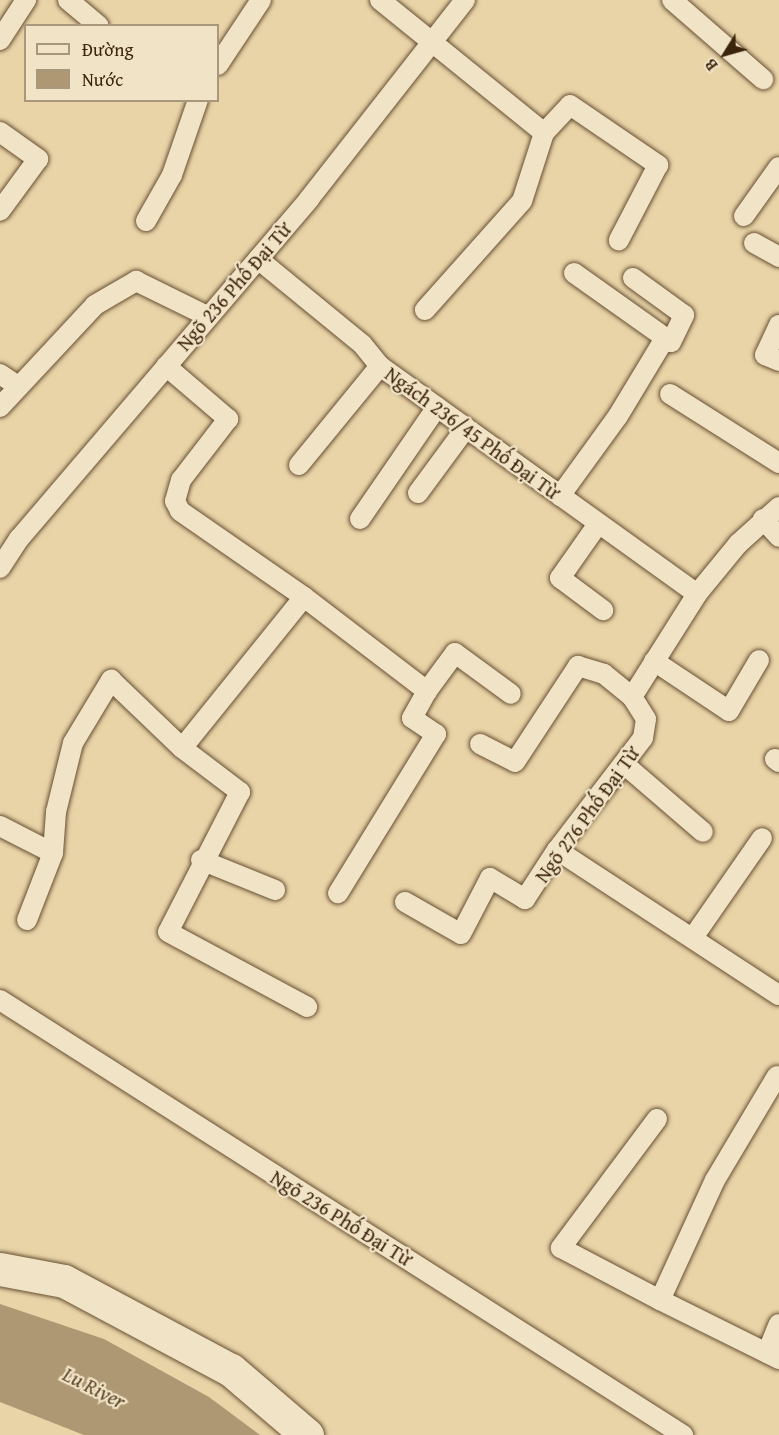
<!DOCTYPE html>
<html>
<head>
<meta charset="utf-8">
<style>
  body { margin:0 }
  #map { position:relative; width:779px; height:1435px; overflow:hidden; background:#e9d4a8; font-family:"Gentium Book Plus",serif }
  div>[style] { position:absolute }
  .water>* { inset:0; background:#ae9873 }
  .roads { filter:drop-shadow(0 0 2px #675033) drop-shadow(0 0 2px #675033) }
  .lane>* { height:20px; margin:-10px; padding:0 10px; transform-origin:10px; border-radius:10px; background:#f1e3c6 }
  .street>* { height:33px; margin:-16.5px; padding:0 16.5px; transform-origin:16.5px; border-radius:16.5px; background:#f1e3c6 }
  span { translate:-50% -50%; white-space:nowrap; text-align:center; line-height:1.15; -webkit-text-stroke:4.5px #f1e3c6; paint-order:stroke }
  .street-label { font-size:20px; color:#3c240c }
  .water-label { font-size:21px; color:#5e472b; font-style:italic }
  .legend { position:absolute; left:24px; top:24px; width:195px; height:78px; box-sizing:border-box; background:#f1e3c6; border:2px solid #a9977c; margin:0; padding:8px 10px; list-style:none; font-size:18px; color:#3c240c }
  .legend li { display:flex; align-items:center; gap:12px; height:30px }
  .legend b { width:30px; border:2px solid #a9977c }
  .north { position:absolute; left:695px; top:24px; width:60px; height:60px; -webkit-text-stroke:4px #f1e3c6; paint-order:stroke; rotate:233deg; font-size:16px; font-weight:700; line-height:24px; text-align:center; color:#3c240c }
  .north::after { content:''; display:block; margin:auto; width:21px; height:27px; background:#3c240c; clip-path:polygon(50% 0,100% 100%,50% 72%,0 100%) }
</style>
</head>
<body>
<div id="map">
  <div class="water">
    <i style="clip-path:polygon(0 1304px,104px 1339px,209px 1397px,260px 1435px,84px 1435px,0 1402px)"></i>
  </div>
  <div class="roads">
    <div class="lane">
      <i style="left:68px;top:0;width:40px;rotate:40deg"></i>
      <i style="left:380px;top:0;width:211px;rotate:39deg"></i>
      <i style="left:544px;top:133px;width:71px;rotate:107.9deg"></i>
      <i style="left:522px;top:201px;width:146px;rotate:131.7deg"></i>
      <i style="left:672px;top:0;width:121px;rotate:41deg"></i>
      <i style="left:0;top:40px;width:48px;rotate:-57deg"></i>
      <i style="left:218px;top:65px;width:78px;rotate:-56.5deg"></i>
      <i style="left:0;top:132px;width:47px;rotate:35.4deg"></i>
      <i style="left:38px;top:159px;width:64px;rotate:126.2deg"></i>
      <i style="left:544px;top:133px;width:38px;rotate:-47deg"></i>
      <i style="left:570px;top:105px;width:107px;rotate:34.3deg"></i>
      <i style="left:658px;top:165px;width:85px;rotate:117.5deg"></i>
      <i style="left:744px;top:216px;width:60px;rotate:-54.5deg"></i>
      <i style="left:146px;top:221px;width:53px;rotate:-60.5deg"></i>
      <i style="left:172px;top:175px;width:79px;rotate:-70.9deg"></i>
      <i style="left:754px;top:243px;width:29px;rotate:29deg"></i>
      <i style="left:258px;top:259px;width:134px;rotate:39.3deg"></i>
      <i style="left:362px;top:344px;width:28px;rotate:51deg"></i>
      <i style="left:380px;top:366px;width:390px;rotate:35.7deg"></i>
      <i style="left:574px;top:273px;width:119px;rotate:35.4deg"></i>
      <i style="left:671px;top:342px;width:30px;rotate:-64deg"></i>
      <i style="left:684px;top:315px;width:63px;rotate:-144deg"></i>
      <i style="left:779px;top:325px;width:33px;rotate:115deg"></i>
      <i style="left:765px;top:355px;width:15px;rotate:23deg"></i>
      <i style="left:166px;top:366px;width:82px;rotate:40.5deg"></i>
      <i style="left:228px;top:419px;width:77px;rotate:127.6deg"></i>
      <i style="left:181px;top:480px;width:22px;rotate:106deg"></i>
      <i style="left:175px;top:501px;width:11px;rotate:63deg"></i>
      <i style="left:180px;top:511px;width:151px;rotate:34.7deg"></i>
      <i style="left:304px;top:597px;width:194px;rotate:128.9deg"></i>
      <i style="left:182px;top:748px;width:73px;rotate:37.2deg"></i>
      <i style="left:240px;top:792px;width:157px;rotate:117.2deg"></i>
      <i style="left:168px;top:932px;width:158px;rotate:28.3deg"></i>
      <i style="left:0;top:374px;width:22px;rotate:34deg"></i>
      <i style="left:670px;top:394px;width:129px;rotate:32.3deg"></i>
      <i style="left:0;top:407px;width:139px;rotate:-47deg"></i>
      <i style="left:95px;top:305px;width:48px;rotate:-30.3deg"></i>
      <i style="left:136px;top:281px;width:79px;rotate:26.2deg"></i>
      <i style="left:299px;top:465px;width:128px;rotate:-50.7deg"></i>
      <i style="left:418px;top:493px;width:81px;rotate:-53.6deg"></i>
      <i style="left:560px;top:496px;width:99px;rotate:-54.1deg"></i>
      <i style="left:618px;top:416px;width:91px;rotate:-58.9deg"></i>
      <i style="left:360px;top:519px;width:136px;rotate:-55.5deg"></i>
      <i style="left:763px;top:519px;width:24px;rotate:48deg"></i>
      <i style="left:598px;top:524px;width:66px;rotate:125.1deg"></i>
      <i style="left:560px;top:578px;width:54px;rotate:36.7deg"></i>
      <i style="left:0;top:568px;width:35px;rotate:-57deg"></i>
      <i style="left:19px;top:539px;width:447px;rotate:-49.5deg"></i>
      <i style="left:309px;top:199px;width:253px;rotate:-51.9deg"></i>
      <i style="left:304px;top:597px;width:155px;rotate:37.4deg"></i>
      <i style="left:427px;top:691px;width:31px;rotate:119deg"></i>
      <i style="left:412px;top:718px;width:29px;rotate:34deg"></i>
      <i style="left:436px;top:734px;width:187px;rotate:121.6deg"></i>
      <i style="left:654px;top:661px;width:90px;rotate:33.7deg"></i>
      <i style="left:729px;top:711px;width:59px;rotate:-59.5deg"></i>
      <i style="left:427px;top:691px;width:47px;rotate:-53.6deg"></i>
      <i style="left:455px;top:653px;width:69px;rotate:36.2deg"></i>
      <i style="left:480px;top:744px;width:39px;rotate:27deg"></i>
      <i style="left:515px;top:762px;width:115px;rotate:-56.7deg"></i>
      <i style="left:578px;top:666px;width:27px;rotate:17deg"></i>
      <i style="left:604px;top:674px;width:36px;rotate:39deg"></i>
      <i style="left:775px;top:759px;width:5px;rotate:37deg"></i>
      <i style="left:624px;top:764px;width:104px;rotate:40.7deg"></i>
      <i style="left:0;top:826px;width:59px;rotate:27deg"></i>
      <i style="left:557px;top:850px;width:265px;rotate:33.2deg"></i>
      <i style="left:201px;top:860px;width:80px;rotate:22.1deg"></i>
      <i style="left:405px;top:902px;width:64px;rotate:29.7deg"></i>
      <i style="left:461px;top:934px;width:63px;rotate:-62.6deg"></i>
      <i style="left:490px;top:878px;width:41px;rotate:31deg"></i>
      <i style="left:525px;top:899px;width:59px;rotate:-56.9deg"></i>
      <i style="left:557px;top:850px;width:141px;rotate:-52.5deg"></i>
      <i style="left:643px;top:738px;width:19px;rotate:-81deg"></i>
      <i style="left:646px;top:719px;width:26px;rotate:-122deg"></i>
      <i style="left:632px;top:697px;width:122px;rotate:-57.7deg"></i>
      <i style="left:697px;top:594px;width:65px;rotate:-50.6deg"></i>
      <i style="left:738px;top:544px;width:55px;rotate:-42.1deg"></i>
      <i style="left:27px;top:920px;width:72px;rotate:-68.8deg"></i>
      <i style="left:53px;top:853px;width:41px;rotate:-85.8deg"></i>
      <i style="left:56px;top:812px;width:71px;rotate:-76.2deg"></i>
      <i style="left:73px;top:743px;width:74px;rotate:-58.9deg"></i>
      <i style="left:111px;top:680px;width:98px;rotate:43.8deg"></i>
      <i style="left:694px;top:936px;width:119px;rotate:-55.2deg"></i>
      <i style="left:0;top:1000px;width:810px;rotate:32.49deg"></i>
      <i style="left:777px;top:1076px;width:121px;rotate:120.8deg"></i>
      <i style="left:715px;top:1180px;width:132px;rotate:114.6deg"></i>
      <i style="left:660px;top:1300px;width:133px;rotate:26.4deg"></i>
      <i style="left:657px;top:1119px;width:161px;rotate:126.7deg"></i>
      <i style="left:561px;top:1248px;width:112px;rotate:27.7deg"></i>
      <i style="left:767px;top:1353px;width:31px;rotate:-68deg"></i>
    </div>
    <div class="street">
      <i style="left:0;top:1269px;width:65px;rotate:10.6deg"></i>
      <i style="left:64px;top:1281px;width:189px;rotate:28.1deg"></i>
      <i style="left:231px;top:1370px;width:100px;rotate:40.5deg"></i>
    </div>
  </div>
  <div class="street-label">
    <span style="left:234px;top:286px;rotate:-49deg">Ngõ 236 Phố Đại Từ</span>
    <span style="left:473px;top:433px;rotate:36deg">Ngách 236/45 Phố Đại Từ</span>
    <span style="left:587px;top:814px;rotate:-54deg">Ngõ 276 Phố Đại Từ</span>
    <span style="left:342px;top:1218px;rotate:32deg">Ngõ 236 Phố Đại Từ</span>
  </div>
  <div class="water-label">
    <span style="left:94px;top:1388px;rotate:27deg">Lu River</span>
  </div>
  <ul class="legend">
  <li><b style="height:8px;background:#f1e3c6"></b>Đường</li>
  <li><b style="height:16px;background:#ae9873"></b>Nước</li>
  </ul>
  <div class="north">B</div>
</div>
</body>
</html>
